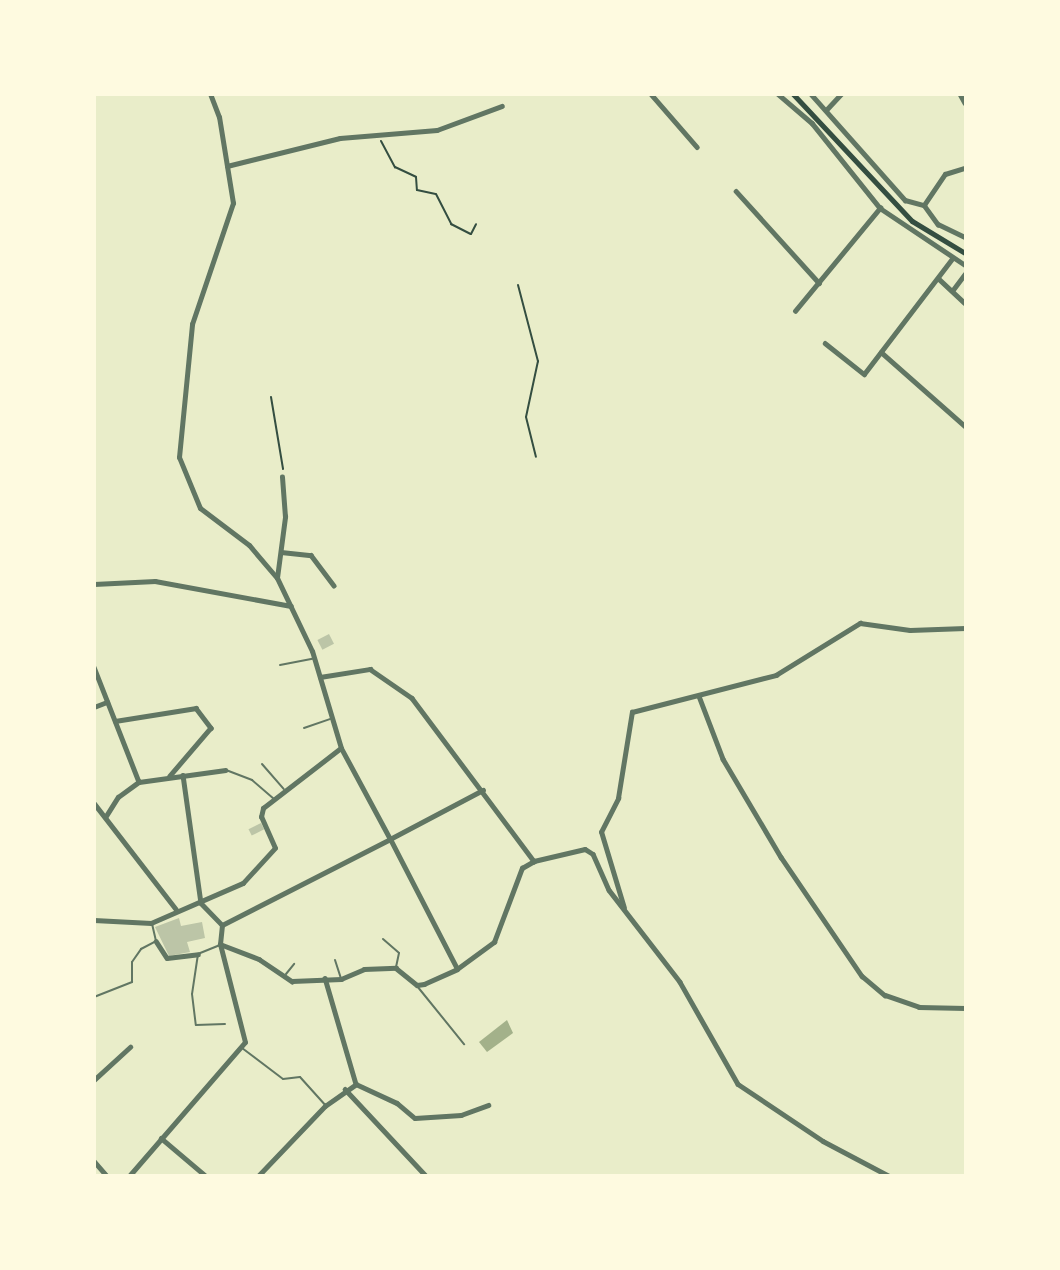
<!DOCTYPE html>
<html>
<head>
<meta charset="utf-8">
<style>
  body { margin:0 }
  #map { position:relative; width:1060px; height:1270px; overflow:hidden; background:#e9edc9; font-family:Cabin,sans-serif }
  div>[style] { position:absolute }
  .water>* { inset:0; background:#a3b18a }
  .building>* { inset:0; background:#bcc5a7; transform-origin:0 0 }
  .path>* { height:2px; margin:-1px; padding:0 1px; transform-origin:1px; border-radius:1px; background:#344e41 }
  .service>* { height:2px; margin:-1px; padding:0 1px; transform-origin:1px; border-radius:1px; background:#617663 }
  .minor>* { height:4.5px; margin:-2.25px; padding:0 2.25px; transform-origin:2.25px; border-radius:2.25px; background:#617663 }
  .tertiary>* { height:5px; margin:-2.5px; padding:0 2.5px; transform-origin:2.5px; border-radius:2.5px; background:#617663 }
  .secondary>* { height:5px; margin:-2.5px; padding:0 2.5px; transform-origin:2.5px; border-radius:2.5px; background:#344e41 }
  span { translate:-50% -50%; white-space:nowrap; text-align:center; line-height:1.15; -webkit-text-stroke:5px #fefae0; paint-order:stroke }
  .frame { position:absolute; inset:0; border:96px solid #fefae0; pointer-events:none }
</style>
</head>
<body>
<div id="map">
  <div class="water">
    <i style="clip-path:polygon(507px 1020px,513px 1033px,487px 1052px,479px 1042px)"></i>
  </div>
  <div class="building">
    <i style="left:329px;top:634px;width:11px;height:13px;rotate:63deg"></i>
    <i style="left:261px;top:823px;width:7px;height:14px;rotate:63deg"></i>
    <i style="clip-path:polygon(179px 918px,181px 926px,202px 922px,205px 938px,187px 942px,190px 952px,169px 956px,155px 927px)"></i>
  </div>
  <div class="path">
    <i style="left:381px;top:141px;width:30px;rotate:62deg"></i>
    <i style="left:395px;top:167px;width:23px;rotate:25deg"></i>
    <i style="left:416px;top:177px;width:13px;rotate:86deg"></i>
    <i style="left:417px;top:190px;width:19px;rotate:12deg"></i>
    <i style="left:436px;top:194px;width:34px;rotate:63deg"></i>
    <i style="left:451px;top:224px;width:22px;rotate:27deg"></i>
    <i style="left:471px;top:234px;width:11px;rotate:-63deg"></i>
    <i style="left:518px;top:285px;width:79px;rotate:75.3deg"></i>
    <i style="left:538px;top:361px;width:57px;rotate:102.1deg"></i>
    <i style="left:526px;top:417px;width:41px;rotate:76deg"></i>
    <i style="left:271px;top:397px;width:73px;rotate:80.5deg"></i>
  </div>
  <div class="service">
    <i style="left:280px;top:665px;width:33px;rotate:-11deg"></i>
    <i style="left:304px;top:728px;width:28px;rotate:-19deg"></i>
    <i style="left:262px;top:764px;width:33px;rotate:49deg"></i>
    <i style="left:226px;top:770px;width:28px;rotate:21deg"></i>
    <i style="left:252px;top:780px;width:28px;rotate:41deg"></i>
    <i style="left:383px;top:939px;width:21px;rotate:41deg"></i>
    <i style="left:399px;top:953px;width:14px;rotate:102deg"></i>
    <i style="left:220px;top:945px;width:24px;rotate:158deg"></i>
    <i style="left:198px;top:954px;width:40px;rotate:98.5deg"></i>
    <i style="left:192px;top:994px;width:31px;rotate:83deg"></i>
    <i style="left:196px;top:1025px;width:29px;rotate:-2deg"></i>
    <i style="left:335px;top:960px;width:19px;rotate:72deg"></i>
    <i style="left:286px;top:974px;width:13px;rotate:-51deg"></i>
    <i style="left:417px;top:986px;width:75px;rotate:51deg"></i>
    <i style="left:94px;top:997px;width:41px;rotate:-21.5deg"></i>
    <i style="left:132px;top:982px;width:20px;rotate:-90deg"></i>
    <i style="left:132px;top:962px;width:16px;rotate:-55deg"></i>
    <i style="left:141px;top:949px;width:17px;rotate:-28deg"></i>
    <i style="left:156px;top:941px;width:17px;rotate:-103deg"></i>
    <i style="left:242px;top:1048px;width:51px;rotate:37.1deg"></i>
    <i style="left:283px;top:1079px;width:17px;rotate:-7deg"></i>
    <i style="left:300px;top:1077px;width:38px;rotate:48deg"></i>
  </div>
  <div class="minor">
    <i style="left:651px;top:94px;width:70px;rotate:49deg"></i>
    <i style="left:778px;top:94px;width:45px;rotate:40.5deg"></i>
    <i style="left:812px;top:123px;width:109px;rotate:51.3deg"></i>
    <i style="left:880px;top:208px;width:102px;rotate:33.8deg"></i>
    <i style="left:811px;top:94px;width:142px;rotate:48.4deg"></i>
    <i style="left:905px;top:200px;width:20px;rotate:15deg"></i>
    <i style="left:924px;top:205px;width:24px;rotate:54deg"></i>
    <i style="left:938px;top:224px;width:30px;rotate:26deg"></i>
    <i style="left:960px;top:94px;width:10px;rotate:61deg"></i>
    <i style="left:827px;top:109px;width:21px;rotate:-47deg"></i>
    <i style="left:227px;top:166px;width:116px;rotate:-13.9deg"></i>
    <i style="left:340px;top:138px;width:97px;rotate:-4.7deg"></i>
    <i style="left:437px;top:130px;width:69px;rotate:-20.3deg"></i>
    <i style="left:736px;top:191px;width:124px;rotate:47.9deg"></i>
    <i style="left:924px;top:205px;width:37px;rotate:-56deg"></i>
    <i style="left:945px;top:174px;width:21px;rotate:-17deg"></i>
    <i style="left:939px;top:279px;width:35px;rotate:43deg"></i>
    <i style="left:952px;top:291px;width:21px;rotate:-53deg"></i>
    <i style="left:795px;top:311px;width:134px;rotate:-50.5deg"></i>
    <i style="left:825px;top:343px;width:50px;rotate:38.5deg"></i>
    <i style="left:864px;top:374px;width:145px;rotate:-52.6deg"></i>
    <i style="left:881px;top:352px;width:112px;rotate:41.4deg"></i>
    <i style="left:281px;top:552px;width:30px;rotate:6deg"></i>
    <i style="left:311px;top:555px;width:38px;rotate:53deg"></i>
    <i style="left:277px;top:578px;width:62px;rotate:-82.5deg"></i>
    <i style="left:285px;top:517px;width:40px;rotate:-94.3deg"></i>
    <i style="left:94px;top:584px;width:61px;rotate:-2.8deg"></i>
    <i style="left:155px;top:581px;width:138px;rotate:10.4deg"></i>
    <i style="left:94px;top:667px;width:123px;rotate:68.6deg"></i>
    <i style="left:320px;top:677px;width:51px;rotate:-9.1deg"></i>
    <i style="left:370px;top:669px;width:51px;rotate:34.6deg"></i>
    <i style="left:412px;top:698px;width:204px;rotate:53.2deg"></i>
    <i style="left:699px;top:696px;width:67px;rotate:69.1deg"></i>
    <i style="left:723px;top:759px;width:114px;rotate:59.4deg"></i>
    <i style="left:781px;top:857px;width:144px;rotate:55.8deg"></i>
    <i style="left:862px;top:976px;width:30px;rotate:40deg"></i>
    <i style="left:885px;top:995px;width:36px;rotate:19deg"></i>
    <i style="left:919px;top:1007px;width:46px;rotate:1.2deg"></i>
    <i style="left:94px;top:707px;width:14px;rotate:-21deg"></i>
    <i style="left:115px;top:721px;width:82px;rotate:-9.1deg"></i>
    <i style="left:196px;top:708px;width:25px;rotate:53deg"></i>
    <i style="left:211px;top:728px;width:63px;rotate:130.5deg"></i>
    <i style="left:183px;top:775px;width:129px;rotate:82deg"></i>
    <i style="left:94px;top:803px;width:134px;rotate:52.3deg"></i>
    <i style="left:106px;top:816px;width:22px;rotate:-58deg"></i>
    <i style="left:118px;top:797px;width:26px;rotate:-36deg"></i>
    <i style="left:139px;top:782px;width:87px;rotate:-7.9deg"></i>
    <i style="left:201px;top:903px;width:30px;rotate:46deg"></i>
    <i style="left:624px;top:908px;width:79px;rotate:-106.8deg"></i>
    <i style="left:601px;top:832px;width:38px;rotate:-63deg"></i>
    <i style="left:618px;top:798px;width:87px;rotate:-80.8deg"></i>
    <i style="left:632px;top:712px;width:149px;rotate:-14.4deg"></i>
    <i style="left:776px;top:675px;width:99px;rotate:-31.8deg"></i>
    <i style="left:860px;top:623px;width:50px;rotate:8deg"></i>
    <i style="left:910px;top:630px;width:55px;rotate:-2.1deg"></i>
    <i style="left:94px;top:920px;width:57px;rotate:3deg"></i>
    <i style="left:151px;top:923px;width:100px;rotate:-23.5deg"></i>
    <i style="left:243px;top:883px;width:47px;rotate:-47.6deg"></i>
    <i style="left:275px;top:848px;width:34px;rotate:-114deg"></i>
    <i style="left:261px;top:817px;width:9px;rotate:-77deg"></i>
    <i style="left:263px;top:808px;width:98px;rotate:-37.6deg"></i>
    <i style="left:156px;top:941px;width:20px;rotate:57deg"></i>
    <i style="left:167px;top:958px;width:31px;rotate:-7deg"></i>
    <i style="left:220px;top:944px;width:42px;rotate:21deg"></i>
    <i style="left:259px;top:959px;width:40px;rotate:34deg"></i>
    <i style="left:292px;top:981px;width:49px;rotate:-2.3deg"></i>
    <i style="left:341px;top:979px;width:25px;rotate:-23deg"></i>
    <i style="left:364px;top:969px;width:32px;rotate:-2deg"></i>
    <i style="left:396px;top:968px;width:27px;rotate:39deg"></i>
    <i style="left:417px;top:985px;width:7px;rotate:-8deg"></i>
    <i style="left:424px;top:984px;width:36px;rotate:-24deg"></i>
    <i style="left:457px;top:969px;width:46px;rotate:-36.1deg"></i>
    <i style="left:494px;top:942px;width:79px;rotate:-69.3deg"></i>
    <i style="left:522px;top:868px;width:14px;rotate:-30deg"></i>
    <i style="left:534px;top:861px;width:52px;rotate:-13.2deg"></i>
    <i style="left:585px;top:849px;width:9px;rotate:32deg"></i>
    <i style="left:593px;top:854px;width:39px;rotate:66deg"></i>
    <i style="left:609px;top:890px;width:116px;rotate:52.3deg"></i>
    <i style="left:680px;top:982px;width:117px;rotate:60.4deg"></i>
    <i style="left:738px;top:1084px;width:102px;rotate:33.8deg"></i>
    <i style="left:823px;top:1141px;width:75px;rotate:27.9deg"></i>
    <i style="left:457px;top:969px;width:146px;rotate:-117.3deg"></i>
    <i style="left:390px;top:839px;width:105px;rotate:-27.8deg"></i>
    <i style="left:325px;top:978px;width:110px;rotate:73.7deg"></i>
    <i style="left:94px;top:1080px;width:49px;rotate:-42.5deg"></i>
    <i style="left:356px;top:1084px;width:45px;rotate:24.9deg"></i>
    <i style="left:397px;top:1103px;width:23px;rotate:40deg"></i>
    <i style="left:415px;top:1118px;width:46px;rotate:-3.7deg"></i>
    <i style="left:461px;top:1115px;width:29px;rotate:-20deg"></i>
    <i style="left:345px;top:1089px;width:119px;rotate:47deg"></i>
    <i style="left:161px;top:1138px;width:59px;rotate:40.2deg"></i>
    <i style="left:94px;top:1161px;width:20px;rotate:49deg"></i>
    <i style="left:258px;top:1176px;width:97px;rotate:-46.3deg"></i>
    <i style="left:325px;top:1106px;width:38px;rotate:-35deg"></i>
  </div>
  <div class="tertiary">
    <i style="left:129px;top:1176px;width:177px;rotate:-49.1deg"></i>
    <i style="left:245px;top:1042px;width:101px;rotate:-104.3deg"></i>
    <i style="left:220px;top:944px;width:19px;rotate:-84deg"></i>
    <i style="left:222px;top:925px;width:189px;rotate:-27.1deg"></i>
    <i style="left:390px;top:839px;width:103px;rotate:-118.3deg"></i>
    <i style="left:341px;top:748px;width:101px;rotate:-106.6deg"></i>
    <i style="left:312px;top:651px;width:81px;rotate:-115.6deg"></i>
    <i style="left:277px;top:578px;width:43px;rotate:-130.3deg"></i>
    <i style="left:249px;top:545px;width:61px;rotate:-142.9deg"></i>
    <i style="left:200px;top:508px;width:55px;rotate:-112.4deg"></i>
    <i style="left:179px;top:457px;width:134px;rotate:-84.4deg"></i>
    <i style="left:192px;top:324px;width:128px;rotate:-71.3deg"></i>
    <i style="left:233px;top:203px;width:87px;rotate:-99.2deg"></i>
    <i style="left:219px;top:117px;width:25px;rotate:-111deg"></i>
  </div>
  <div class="secondary">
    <i style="left:793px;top:94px;width:174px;rotate:46.9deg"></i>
    <i style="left:912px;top:221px;width:62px;rotate:31.1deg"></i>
  </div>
  <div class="frame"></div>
</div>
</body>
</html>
